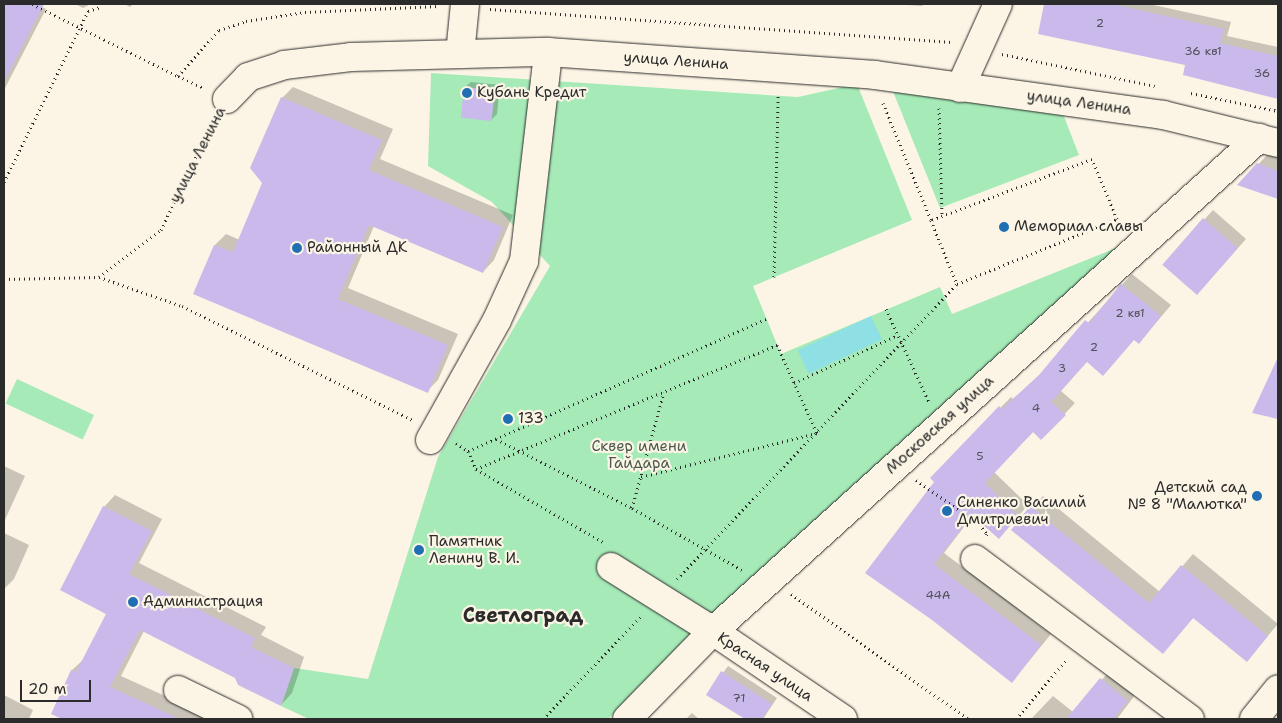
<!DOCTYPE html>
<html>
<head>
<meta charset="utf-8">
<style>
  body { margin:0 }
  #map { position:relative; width:1282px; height:723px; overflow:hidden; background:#fcf5e5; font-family:"Shantell Sans",sans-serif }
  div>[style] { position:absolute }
  .green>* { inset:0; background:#a5eab7; transform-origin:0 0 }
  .water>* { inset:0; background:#8fe0e5; transform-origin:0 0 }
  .shadow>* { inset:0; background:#0003 }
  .building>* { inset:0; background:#cabaeb; transform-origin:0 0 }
  .path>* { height:3px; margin-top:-1.5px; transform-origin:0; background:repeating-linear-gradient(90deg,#2b2b2b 0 1px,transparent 0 5px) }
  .roads { filter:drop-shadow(0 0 1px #2b2b2b) drop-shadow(0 0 1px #2b2b2b) }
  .minor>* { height:28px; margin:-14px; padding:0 14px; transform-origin:14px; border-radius:14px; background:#fcf5e5 }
  .dots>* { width:14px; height:14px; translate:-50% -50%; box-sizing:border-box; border:2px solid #fcf5e5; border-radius:50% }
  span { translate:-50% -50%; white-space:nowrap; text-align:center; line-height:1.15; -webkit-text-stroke:4.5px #fcf5e5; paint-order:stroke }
  .number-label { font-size:12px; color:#534f5b }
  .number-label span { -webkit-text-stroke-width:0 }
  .street-label { font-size:15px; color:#2b2b2b }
  .poi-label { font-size:15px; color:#2b2b2b }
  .left { translate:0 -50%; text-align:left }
  .right { translate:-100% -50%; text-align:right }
  .park-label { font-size:15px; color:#4a5b4e }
  .district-label { font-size:20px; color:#2b2b2b; font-weight:700 }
  .frame { position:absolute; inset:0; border:5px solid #2b2b2b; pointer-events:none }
  .scale { position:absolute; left:20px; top:680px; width:71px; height:22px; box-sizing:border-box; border:2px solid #2b2b2b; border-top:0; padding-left:6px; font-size:15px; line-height:18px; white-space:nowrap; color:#2b2b2b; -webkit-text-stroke:4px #fcf5e5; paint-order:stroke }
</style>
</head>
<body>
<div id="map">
  <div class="green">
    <i style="clip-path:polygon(431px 73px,798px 97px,857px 84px,912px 220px,753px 286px,781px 354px,940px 287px,952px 314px,1121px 246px,608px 719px,309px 719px,281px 706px,294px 668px,368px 679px,438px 457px,550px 266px,492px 202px,428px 166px)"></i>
    <i style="clip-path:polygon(890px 84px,1061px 109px,1079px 155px,940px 208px)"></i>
    <i style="left:17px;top:379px;width:85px;height:27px;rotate:25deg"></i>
  </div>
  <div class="water">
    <i style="left:871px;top:316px;width:26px;height:81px;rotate:65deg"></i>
  </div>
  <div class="shadow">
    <i style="clip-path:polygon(4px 4px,36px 4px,46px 9px,4px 90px)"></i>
    <i style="clip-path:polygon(75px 4px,91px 4px,83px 8px)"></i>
    <i style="clip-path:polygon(124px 4px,133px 4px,130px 7px)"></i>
    <i style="clip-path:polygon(894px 4px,925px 4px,922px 6px)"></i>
    <i style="clip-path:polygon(1045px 4px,1149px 4px,1231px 22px,1227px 36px,1278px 47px,1278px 96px,1184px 74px,1187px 64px,1039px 33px)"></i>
    <i style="clip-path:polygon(471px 82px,500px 85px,497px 114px,491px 120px,465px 87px)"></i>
    <i style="clip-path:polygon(293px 87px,393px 129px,380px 159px,513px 215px,494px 260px,483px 272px,374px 226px,348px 288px,458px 334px,438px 380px,427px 391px,195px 293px,215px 245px,226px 234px,240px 240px,264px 183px,282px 98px)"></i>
    <i style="clip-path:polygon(1268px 154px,1278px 157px,1278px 198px,1239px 185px)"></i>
    <i style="clip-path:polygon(1213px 210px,1246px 239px,1206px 284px,1164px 264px)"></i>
    <i style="clip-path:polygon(1132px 274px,1171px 305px,1139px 343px,1135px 339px,1087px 361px,1061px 391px,1075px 403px,1041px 439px,1034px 431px,994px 472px,1028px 505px,1009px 527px,999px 538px,973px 515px,944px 553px,1051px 634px,1012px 682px,933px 619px,935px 481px,932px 478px,1011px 397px,1013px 399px,1043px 372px)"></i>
    <i style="clip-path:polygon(1278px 360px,1278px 417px,1254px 412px)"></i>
    <i style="clip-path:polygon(4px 466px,25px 476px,4px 522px)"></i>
    <i style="clip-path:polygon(115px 495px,162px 519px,139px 563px,266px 627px,261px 635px,304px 657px,292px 693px,281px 705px,236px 677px,144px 631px,121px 676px,216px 719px,65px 719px,53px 714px,72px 670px,84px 659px,108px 613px,104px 507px)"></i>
    <i style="clip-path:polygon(1043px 496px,1160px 592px,1193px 554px,1278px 624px,1247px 660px,1194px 617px,1163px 652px,1013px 530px)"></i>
    <i style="clip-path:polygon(4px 533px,29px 545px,14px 579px,4px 589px)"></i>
    <i style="clip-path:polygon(1115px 665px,1141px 687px,1117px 719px,1031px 719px,1053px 696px,1073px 712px)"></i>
    <i style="clip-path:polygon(728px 666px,777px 698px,763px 719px,747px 719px,708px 694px)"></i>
    <i style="clip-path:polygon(4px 695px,33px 710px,29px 719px,4px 719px)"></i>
    <i style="clip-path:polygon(692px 713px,699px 719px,686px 719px)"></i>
  </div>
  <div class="building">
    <i style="clip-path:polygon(4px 4px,44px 4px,4px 82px)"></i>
    <i style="clip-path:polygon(1044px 4px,1112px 4px,1224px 29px,1220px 43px,1278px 56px,1278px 99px,1183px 75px,1185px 65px,1038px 34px)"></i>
    <i style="left:464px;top:87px;width:31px;height:31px;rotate:6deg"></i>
    <i style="clip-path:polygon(281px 97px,382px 140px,369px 170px,503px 227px,483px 273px,369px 225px,338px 299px,448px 345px,428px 393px,193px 294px,214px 245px,233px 252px,262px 183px,250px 168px)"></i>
    <i style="clip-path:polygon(1257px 163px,1278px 171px,1278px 199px,1237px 185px)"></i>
    <i style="left:1203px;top:218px;width:46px;height:62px;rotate:41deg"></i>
    <i style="clip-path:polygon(1121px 284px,1161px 316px,1139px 344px,1134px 340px,1103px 376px,1087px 362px,1051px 402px,1066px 415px,1041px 440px,1033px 432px,985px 483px,1018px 516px,999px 539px,972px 515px,934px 564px,1041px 645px,1012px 683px,932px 620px,865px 573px,934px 482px,930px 478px,999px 406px,1002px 409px,1039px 375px,1085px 320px,1089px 323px)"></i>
    <i style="clip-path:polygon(1278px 357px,1278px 419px,1252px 413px)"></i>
    <i style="clip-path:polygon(103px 506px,152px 531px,129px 574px,255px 638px,251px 647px,294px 668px,281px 706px,238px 685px,235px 678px,140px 630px,110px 687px,180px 719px,62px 719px,51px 714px,71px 670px,76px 672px,106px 614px,60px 590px)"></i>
    <i style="clip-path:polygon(1030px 506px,1149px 603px,1181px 565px,1268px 636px,1247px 662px,1193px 618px,1163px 654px,1011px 530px)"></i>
    <i style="clip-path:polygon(721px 671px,772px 704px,762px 719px,745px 719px,706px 695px)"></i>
    <i style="clip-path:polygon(1100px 678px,1128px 701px,1113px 719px,1066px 719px)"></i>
  </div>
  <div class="path">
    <i style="left:32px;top:4px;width:163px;rotate:26.3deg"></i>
    <i style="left:178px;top:76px;width:62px;rotate:-48.3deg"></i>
    <i style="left:219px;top:30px;width:28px;rotate:-18deg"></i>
    <i style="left:246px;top:21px;width:60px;rotate:-8.7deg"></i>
    <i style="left:305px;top:12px;width:134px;rotate:-2.6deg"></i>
    <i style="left:490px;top:9px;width:463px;rotate:4.1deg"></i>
    <i style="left:1002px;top:54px;width:156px;rotate:11.8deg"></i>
    <i style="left:178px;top:76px;width:29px;rotate:25deg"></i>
    <i style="left:1191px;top:93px;width:89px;rotate:11.7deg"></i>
    <i style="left:883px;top:103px;width:126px;rotate:67.7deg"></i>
    <i style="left:931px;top:220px;width:25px;rotate:69deg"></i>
    <i style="left:940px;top:243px;width:44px;rotate:67.5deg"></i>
    <i style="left:957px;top:284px;width:173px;rotate:-22.1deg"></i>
    <i style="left:1117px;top:219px;width:65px;rotate:-112.6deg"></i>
    <i style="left:1092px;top:159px;width:172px;rotate:159.2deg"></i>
    <i style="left:939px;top:108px;width:107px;rotate:88.4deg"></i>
    <i style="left:4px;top:182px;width:191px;rotate:-63.8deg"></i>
    <i style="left:88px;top:11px;width:13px;rotate:-18deg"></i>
    <i style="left:99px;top:277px;width:88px;rotate:19.3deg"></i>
    <i style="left:182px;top:306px;width:258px;rotate:26.3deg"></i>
    <i style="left:774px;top:277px;width:182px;rotate:-88.7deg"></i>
    <i style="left:4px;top:279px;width:95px;rotate:-1.2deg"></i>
    <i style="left:99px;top:277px;width:78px;rotate:-37.2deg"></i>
    <i style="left:161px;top:230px;width:123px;rotate:-64.5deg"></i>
    <i style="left:886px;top:309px;width:102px;rotate:65.2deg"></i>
    <i style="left:794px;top:383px;width:115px;rotate:-24.8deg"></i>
    <i style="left:496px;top:439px;width:153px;rotate:26.9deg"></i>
    <i style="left:632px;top:508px;width:126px;rotate:29.4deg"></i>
    <i style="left:456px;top:443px;width:14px;rotate:34deg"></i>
    <i style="left:468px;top:451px;width:20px;rotate:66deg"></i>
    <i style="left:476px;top:469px;width:146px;rotate:29.9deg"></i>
    <i style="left:468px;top:451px;width:326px;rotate:-23.9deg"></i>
    <i style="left:476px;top:469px;width:326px;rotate:-22.4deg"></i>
    <i style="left:777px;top:345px;width:97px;rotate:65.6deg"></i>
    <i style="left:817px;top:433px;width:182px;rotate:166deg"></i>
    <i style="left:916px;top:480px;width:77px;rotate:34.9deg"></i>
    <i style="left:979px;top:524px;width:13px;rotate:51deg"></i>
    <i style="left:987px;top:534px;width:4px;rotate:124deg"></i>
    <i style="left:632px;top:508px;width:120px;rotate:-74.6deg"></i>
    <i style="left:677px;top:579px;width:407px;rotate:-46.5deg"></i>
    <i style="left:791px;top:594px;width:217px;rotate:35.2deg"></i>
    <i style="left:543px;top:719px;width:142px;rotate:-46.4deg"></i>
    <i style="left:1016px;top:719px;width:79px;rotate:-49.6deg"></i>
  </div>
  <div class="roads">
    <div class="minor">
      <i style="left:460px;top:54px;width:50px;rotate:-84.3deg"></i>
      <i style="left:960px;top:88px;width:92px;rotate:-65.7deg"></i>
      <i style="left:227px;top:99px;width:30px;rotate:-46deg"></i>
      <i style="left:248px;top:77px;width:38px;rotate:-18deg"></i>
      <i style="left:284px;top:65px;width:67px;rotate:-6.8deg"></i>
      <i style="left:351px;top:57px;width:197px;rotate:-1.5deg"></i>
      <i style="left:548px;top:52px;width:328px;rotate:4deg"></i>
      <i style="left:875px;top:75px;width:291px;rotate:7.9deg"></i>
      <i style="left:1163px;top:115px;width:118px;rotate:13.7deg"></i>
      <i style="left:430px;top:440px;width:137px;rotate:-60.8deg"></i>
      <i style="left:497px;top:320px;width:65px;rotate:-65.4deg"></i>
      <i style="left:524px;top:261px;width:210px;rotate:-83.4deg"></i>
      <i style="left:975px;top:559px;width:268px;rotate:36.7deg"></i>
      <i style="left:611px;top:567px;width:120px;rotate:32.1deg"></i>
      <i style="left:713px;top:631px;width:157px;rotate:34.1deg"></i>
      <i style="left:178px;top:690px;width:67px;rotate:25.8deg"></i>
      <i style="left:627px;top:719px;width:123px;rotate:-45.7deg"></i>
      <i style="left:713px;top:631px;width:736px;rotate:-42.08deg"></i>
      <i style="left:1254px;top:719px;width:38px;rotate:-51deg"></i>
    </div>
  </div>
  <div class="dots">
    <i style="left:467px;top:93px;background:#1f6fb2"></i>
    <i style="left:1004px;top:227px;background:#1f6fb2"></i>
    <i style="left:297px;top:248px;background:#1f6fb2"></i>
    <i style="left:508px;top:419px;background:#1f6fb2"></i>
    <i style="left:1257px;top:496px;background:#1f6fb2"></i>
    <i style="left:947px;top:511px;background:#1f6fb2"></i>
    <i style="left:419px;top:550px;background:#1f6fb2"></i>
    <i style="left:133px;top:602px;background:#1f6fb2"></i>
  </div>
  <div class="number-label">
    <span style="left:1100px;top:24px">2</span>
    <span style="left:1203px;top:52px">36 кв1</span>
    <span style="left:1262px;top:74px">36</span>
    <span style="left:1130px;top:314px">2 кв1</span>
    <span style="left:1094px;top:348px">2</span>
    <span style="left:1062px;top:369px">3</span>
    <span style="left:1036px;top:409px">4</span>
    <span style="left:980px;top:457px">5</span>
    <span style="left:938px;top:596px">44А</span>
    <span style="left:739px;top:699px">71</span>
  </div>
  <div class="street-label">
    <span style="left:676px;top:61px;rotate:4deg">улица Ленина</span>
    <span style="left:1079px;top:103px;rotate:8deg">улица Ленина</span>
    <span style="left:198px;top:155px;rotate:-63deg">улица Ленина</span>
    <span style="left:940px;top:425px;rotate:-42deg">Московская улица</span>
    <span style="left:765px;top:667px;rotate:34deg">Красная улица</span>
  </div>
  <div class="poi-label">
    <span class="left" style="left:477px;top:93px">Кубань Кредит</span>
    <span class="left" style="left:1014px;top:227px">Мемориал славы</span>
    <span class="left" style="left:307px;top:248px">Районный ДК</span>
    <span class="left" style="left:518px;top:419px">133</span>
    <span class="right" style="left:1247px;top:496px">Детский сад<br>№ 8 "Малютка"</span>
    <span class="left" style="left:957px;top:511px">Синенко Василий<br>Дмитриевич</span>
    <span class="left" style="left:429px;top:550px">Памятник<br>Ленину В. И.</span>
    <span class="left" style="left:143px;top:602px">Администрация</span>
  </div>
  <div class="park-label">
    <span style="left:639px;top:455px">Сквер имени<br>Гайдара</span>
  </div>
  <div class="district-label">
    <span style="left:523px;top:615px">Светлоград</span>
  </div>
  <div class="frame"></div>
  <div class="scale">20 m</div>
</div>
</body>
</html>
